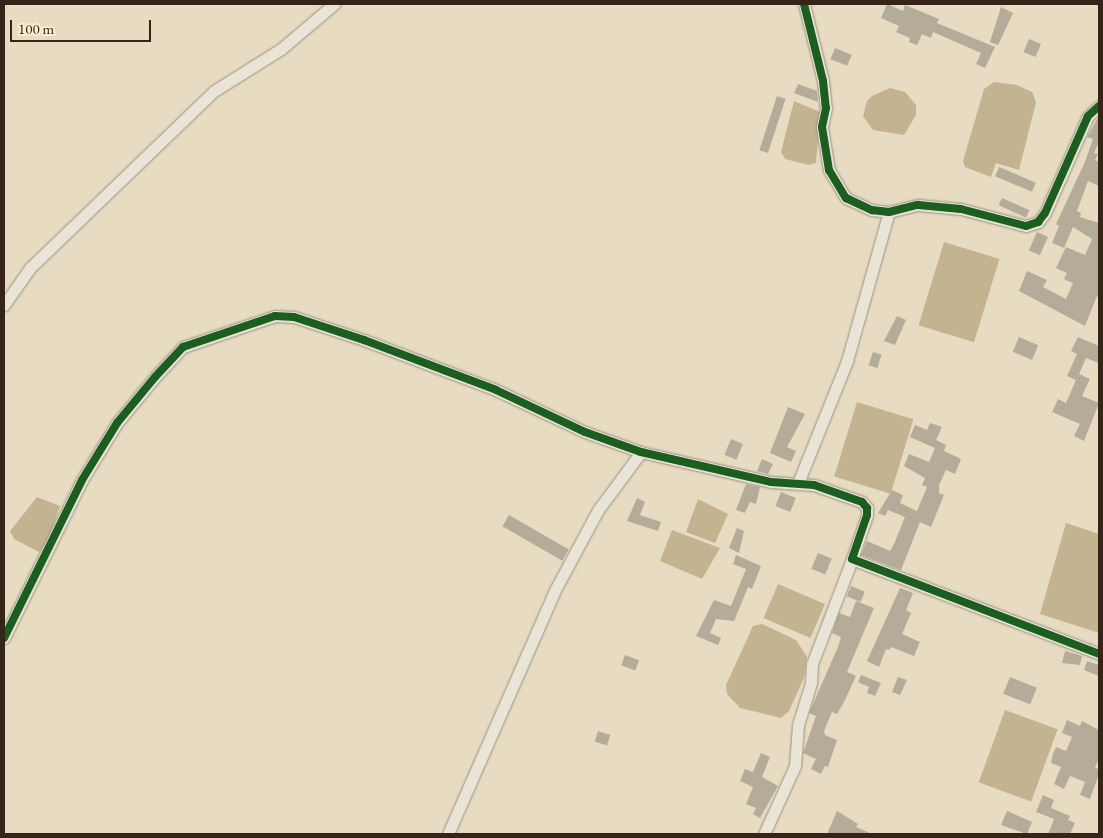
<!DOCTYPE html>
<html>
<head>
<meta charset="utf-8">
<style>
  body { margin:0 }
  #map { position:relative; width:1103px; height:838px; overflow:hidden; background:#e7dcc1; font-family:"EB Garamond",serif }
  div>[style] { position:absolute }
  .water>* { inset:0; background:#c4b391; transform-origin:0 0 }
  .building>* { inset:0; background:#b4ab99; transform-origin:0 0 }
  .roads { filter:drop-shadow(0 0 1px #999181) drop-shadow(0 0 1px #999181) }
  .street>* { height:11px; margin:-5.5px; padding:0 5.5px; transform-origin:5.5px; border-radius:5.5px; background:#eae4d7 }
  .cycleway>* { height:8px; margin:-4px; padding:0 4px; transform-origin:4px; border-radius:4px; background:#1b5e20 }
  span { translate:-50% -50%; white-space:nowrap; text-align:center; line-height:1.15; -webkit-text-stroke:4.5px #faeccc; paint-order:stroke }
  .frame { position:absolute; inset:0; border:5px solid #352519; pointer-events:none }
  .scale { position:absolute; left:10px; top:20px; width:141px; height:22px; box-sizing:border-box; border:2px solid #352519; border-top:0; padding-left:6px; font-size:15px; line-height:18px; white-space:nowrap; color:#352519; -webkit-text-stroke:4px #faeccc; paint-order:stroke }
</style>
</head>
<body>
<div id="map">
  <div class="water">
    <i style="clip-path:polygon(994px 82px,1017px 85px,1032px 92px,1036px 102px,1019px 170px,996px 163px,991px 177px,965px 167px,963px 161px,984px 89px)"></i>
    <i style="clip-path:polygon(890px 88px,905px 92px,916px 105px,916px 115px,904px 135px,873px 130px,863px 116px,867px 101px,872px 96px)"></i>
    <i style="clip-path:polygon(794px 101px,820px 112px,816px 163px,809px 165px,785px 159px,781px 152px)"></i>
    <i style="left:944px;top:242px;width:58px;height:87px;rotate:17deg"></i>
    <i style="left:857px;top:402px;width:59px;height:78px;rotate:17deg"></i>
    <i style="clip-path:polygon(37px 497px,60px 506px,47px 544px,39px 552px,14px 539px,10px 531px)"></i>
    <i style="clip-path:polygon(698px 499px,728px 514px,715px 543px,686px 532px)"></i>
    <i style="clip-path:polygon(1066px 523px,1099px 534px,1099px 633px,1040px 614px)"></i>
    <i style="clip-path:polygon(672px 530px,720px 548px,702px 579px,660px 561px)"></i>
    <i style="left:778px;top:584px;width:51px;height:37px;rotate:23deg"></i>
    <i style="clip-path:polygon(762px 624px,796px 640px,807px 657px,804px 678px,789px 711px,781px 718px,740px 708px,727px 694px,726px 685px,753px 626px)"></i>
    <i style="left:1005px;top:710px;width:56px;height:77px;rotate:20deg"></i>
  </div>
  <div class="building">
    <i style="clip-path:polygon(887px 4px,903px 11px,905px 5px,939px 19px,937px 23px,995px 47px,985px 68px,976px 64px,981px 53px,933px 32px,931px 38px,922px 34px,917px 45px,909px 42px,910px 38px,896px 32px,899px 26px,881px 18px)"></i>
    <i style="clip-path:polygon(1001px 7px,1013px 13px,998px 45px,990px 42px)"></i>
    <i style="left:1029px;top:39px;width:13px;height:14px;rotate:23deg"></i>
    <i style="left:835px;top:48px;width:18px;height:12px;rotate:22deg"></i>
    <i style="clip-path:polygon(798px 84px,817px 91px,818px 102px,794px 93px)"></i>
    <i style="left:777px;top:96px;width:9px;height:57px;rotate:18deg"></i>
    <i style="clip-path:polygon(1099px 116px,1099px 142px,1094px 153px,1098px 154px,1095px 160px,1099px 162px,1099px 186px,1088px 181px,1077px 211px,1081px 213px,1080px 217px,1099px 223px,1099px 297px,1097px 296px,1085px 326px,1019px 291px,1027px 271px,1047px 280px,1043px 287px,1066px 299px,1073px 283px,1064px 279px,1067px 273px,1056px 268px,1066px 247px,1085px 255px,1092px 239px,1073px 227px,1064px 248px,1052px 243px,1059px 226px,1056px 224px,1084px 164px,1093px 139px,1087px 137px)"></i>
    <i style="left:999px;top:167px;width:40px;height:10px;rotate:23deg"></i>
    <i style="left:1002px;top:198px;width:30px;height:8px;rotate:24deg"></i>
    <i style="left:1037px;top:232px;width:12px;height:20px;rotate:24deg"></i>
    <i style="clip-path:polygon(897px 316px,906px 320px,895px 345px,884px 341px)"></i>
    <i style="left:1019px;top:337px;width:21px;height:16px;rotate:23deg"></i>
    <i style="clip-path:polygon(1078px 337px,1099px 346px,1099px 363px,1086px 358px,1079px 374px,1090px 379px,1082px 396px,1099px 403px,1084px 441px,1074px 436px,1080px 424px,1052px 412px,1058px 399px,1066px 403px,1076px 380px,1067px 376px,1077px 354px,1071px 351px)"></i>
    <i style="left:873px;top:352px;width:9px;height:14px;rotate:18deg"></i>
    <i style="clip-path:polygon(788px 407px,805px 414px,787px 447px,796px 451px,791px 462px,770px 453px)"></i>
    <i style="clip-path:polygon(930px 423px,942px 427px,936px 440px,946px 445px,944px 451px,961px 459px,955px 474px,946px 470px,939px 485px,939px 493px,944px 495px,931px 527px,920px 522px,901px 570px,861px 555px,867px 541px,890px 551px,894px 544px,905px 517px,888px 510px,885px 516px,878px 513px,892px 490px,903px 495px,900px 503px,917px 511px,927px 487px,922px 485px,925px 478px,904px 466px,909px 454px,929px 462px,935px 448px,910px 437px,915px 425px,927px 430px)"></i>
    <i style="left:731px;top:439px;width:13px;height:17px;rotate:23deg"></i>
    <i style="clip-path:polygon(762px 459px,773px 464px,768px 474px,757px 471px)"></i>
    <i style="clip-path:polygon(746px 484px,760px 487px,756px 504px,750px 502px,745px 513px,736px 510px)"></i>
    <i style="left:781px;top:492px;width:16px;height:15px;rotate:22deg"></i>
    <i style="clip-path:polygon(637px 498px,645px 502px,640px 515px,661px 522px,658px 531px,627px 521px)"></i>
    <i style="left:509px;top:515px;width:69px;height:13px;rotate:30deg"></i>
    <i style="clip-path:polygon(737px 528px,744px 531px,739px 553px,729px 548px)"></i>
    <i style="left:818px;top:553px;width:15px;height:17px;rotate:23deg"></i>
    <i style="clip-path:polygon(736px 555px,761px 566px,752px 589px,748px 587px,734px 621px,716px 619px,710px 633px,721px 638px,718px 645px,696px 636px,714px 600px,731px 606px,746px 569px,733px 564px)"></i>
    <i style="left:851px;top:586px;width:15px;height:11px;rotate:23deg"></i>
    <i style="clip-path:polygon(900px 588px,913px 593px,906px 610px,911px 613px,902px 634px,920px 642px,914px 656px,891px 647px,889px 650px,886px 649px,879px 667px,867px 661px)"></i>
    <i style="clip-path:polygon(856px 601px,874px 608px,847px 672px,856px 676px,844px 702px,837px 714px,832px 712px,824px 731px,825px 735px,837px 740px,828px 767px,825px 766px,821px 774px,811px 769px,816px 759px,803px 753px,816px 716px,809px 713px,838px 647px,841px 637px,832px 633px,839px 613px,850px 617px)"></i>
    <i style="clip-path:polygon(1065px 651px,1082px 656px,1080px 665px,1062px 663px)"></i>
    <i style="left:625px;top:655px;width:15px;height:11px;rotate:20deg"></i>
    <i style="clip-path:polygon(1087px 661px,1099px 665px,1099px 676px,1084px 670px)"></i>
    <i style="clip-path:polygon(861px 675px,881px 683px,875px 696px,867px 693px,869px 687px,858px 682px)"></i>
    <i style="clip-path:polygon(898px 677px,907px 680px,900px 695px,892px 692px)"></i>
    <i style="left:1010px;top:677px;width:29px;height:18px;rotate:22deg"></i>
    <i style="clip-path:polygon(1067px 720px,1080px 726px,1082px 721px,1099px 730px,1099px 758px,1095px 768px,1099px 769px,1099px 774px,1090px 799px,1080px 795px,1085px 782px,1070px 776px,1064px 789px,1054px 784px,1061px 767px,1051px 763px,1053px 754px,1056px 747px,1066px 751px,1072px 737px,1062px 733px)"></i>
    <i style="left:598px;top:731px;width:13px;height:11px;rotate:18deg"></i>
    <i style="clip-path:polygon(761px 753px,770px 757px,762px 777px,778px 786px,760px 818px,753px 814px,756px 808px,746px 804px,753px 787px,740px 781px,745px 769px,753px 772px)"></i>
    <i style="clip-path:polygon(1043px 795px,1054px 800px,1051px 808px,1070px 816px,1068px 820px,1075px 823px,1070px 834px,1048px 834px,1054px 819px,1036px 812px)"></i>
    <i style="clip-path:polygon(837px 811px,858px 824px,856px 827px,872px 834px,827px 834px)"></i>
    <i style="clip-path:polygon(1007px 811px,1032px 822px,1027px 834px,1001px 825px)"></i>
  </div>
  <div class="roads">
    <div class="street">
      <i style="left:804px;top:4px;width:79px;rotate:76.1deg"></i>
      <i style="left:823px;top:81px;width:27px;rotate:84deg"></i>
      <i style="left:826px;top:108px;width:19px;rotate:102deg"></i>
      <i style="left:822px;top:127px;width:44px;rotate:80.8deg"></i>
      <i style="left:829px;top:170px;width:33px;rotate:59deg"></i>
      <i style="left:846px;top:198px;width:29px;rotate:25deg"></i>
      <i style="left:872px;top:210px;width:17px;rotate:7deg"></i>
      <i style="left:889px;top:212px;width:30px;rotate:-14deg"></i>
      <i style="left:918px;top:205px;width:43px;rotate:5.3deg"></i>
      <i style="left:961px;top:209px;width:67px;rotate:14.7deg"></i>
      <i style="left:1026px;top:226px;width:13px;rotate:-18deg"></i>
      <i style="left:1038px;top:222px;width:11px;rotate:-52deg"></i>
      <i style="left:1045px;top:213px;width:106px;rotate:-66.1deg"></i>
      <i style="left:1088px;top:116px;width:15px;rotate:-42deg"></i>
      <i style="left:4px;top:305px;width:45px;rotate:-54.9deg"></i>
      <i style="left:30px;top:268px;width:255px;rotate:-43.9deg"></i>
      <i style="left:214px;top:91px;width:79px;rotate:-32.1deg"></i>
      <i style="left:281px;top:49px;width:70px;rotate:-40.3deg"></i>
      <i style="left:798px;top:483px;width:131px;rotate:-68.1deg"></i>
      <i style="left:847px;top:361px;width:155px;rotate:-74.3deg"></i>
      <i style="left:4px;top:638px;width:176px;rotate:-63.7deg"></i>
      <i style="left:82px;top:480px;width:67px;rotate:-58.4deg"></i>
      <i style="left:117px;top:423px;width:60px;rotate:-50.4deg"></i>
      <i style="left:155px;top:377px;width:41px;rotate:-47deg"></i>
      <i style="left:183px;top:347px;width:97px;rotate:-18.6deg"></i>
      <i style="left:275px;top:316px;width:19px;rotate:3deg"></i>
      <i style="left:294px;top:317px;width:74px;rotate:18.2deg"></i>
      <i style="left:364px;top:340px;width:141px;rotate:20.7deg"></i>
      <i style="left:496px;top:390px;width:98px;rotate:25.3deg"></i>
      <i style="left:585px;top:432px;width:59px;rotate:19.7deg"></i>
      <i style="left:641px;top:452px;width:133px;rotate:13deg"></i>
      <i style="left:771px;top:482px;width:43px;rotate:4deg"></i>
      <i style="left:814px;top:485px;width:51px;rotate:19.5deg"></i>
      <i style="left:862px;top:502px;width:8px;rotate:50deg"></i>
      <i style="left:867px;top:508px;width:7px;rotate:90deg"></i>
      <i style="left:867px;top:515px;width:46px;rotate:108.8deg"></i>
      <i style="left:852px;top:559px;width:265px;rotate:21deg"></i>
      <i style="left:448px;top:834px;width:264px;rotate:-66.3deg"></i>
      <i style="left:554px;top:592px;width:93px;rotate:-61.8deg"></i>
      <i style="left:598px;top:510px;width:72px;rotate:-53.4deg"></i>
      <i style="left:764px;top:834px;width:75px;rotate:-65.5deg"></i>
      <i style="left:795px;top:766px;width:41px;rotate:-85.8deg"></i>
      <i style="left:798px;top:725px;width:44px;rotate:-72.8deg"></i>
      <i style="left:811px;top:683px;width:19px;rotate:-87deg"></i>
      <i style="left:812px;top:664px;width:112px;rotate:-69.1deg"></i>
    </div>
  </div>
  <div class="cycleway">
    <i style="left:804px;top:4px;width:79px;rotate:76.1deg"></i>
    <i style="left:823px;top:81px;width:27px;rotate:84deg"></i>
    <i style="left:826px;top:108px;width:19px;rotate:102deg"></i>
    <i style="left:822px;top:127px;width:44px;rotate:80.8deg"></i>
    <i style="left:829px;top:170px;width:33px;rotate:59deg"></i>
    <i style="left:846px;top:198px;width:29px;rotate:25deg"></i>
    <i style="left:872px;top:210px;width:17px;rotate:7deg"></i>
    <i style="left:889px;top:212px;width:30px;rotate:-14deg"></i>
    <i style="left:918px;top:205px;width:43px;rotate:5.3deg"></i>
    <i style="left:961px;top:209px;width:67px;rotate:14.7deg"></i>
    <i style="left:1026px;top:226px;width:13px;rotate:-18deg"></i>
    <i style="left:1038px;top:222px;width:11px;rotate:-52deg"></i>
    <i style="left:1045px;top:213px;width:106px;rotate:-66.1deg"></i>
    <i style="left:1088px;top:116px;width:15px;rotate:-42deg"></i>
    <i style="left:4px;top:638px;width:176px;rotate:-63.7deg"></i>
    <i style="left:82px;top:480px;width:67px;rotate:-58.4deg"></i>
    <i style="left:117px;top:423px;width:60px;rotate:-50.4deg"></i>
    <i style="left:155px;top:377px;width:41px;rotate:-47deg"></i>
    <i style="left:183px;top:347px;width:97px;rotate:-18.6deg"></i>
    <i style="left:275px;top:316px;width:19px;rotate:3deg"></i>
    <i style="left:294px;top:317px;width:74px;rotate:18.2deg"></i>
    <i style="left:364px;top:340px;width:141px;rotate:20.7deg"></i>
    <i style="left:496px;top:390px;width:98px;rotate:25.3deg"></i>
    <i style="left:585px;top:432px;width:59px;rotate:19.7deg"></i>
    <i style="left:641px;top:452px;width:133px;rotate:13deg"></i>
    <i style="left:771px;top:482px;width:43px;rotate:4deg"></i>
    <i style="left:814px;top:485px;width:51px;rotate:19.5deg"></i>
    <i style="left:862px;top:502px;width:8px;rotate:50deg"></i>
    <i style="left:867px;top:508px;width:7px;rotate:90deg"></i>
    <i style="left:867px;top:515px;width:46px;rotate:108.8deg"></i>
    <i style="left:852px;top:559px;width:265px;rotate:21deg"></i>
  </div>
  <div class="frame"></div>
  <div class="scale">100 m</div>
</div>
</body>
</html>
